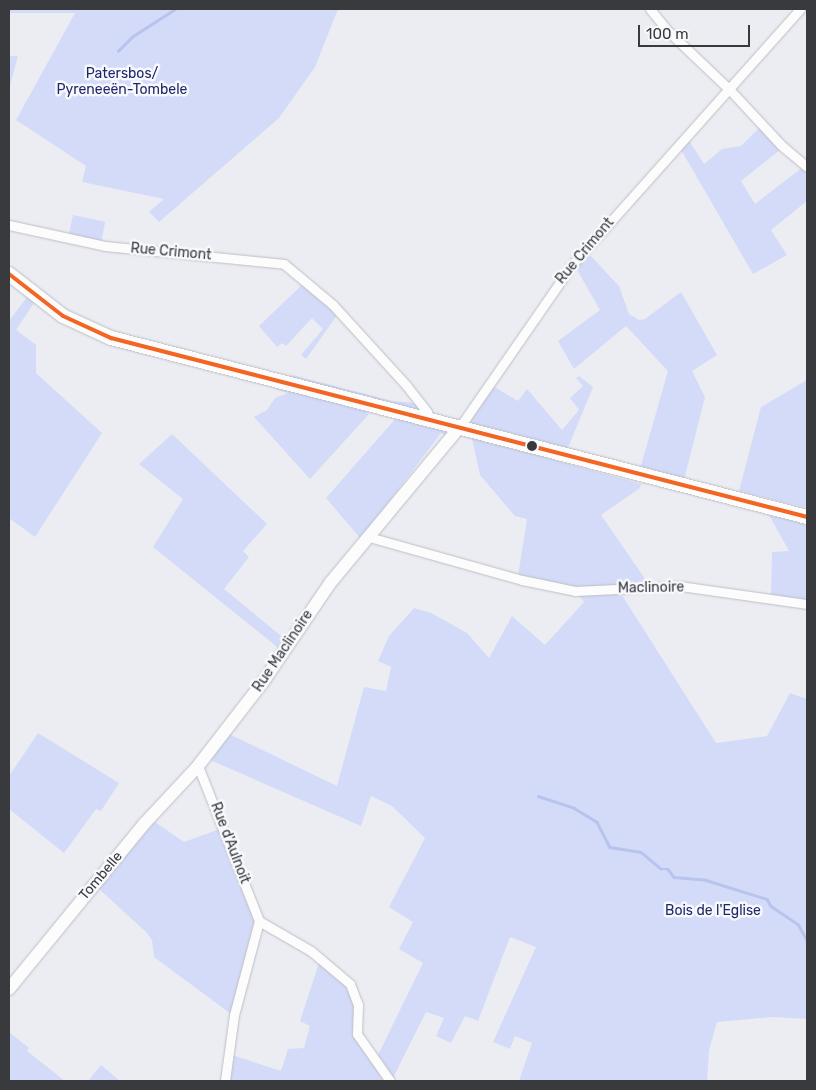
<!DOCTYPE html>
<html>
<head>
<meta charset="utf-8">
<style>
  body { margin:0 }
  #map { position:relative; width:816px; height:1090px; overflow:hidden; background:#ecedf3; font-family:Rubik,sans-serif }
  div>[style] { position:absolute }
  .green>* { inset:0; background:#d3dbf8; transform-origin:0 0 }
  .stream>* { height:2.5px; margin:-1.25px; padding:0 1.25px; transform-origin:1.25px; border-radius:1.25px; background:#b8c4ed }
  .roads { filter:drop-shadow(0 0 1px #bdbec2) drop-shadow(0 0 1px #bdbec2) }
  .street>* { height:9px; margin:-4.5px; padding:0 4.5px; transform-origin:4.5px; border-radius:4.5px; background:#fcfcfd }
  .secondary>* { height:12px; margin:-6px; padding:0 6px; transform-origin:6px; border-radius:6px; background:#fcfcfd }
  .primary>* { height:14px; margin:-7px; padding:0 7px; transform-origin:7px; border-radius:7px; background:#fcfcfd }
  .bus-1>* { height:4px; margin:-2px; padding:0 2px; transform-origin:2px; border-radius:2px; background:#f26522 }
  .dots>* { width:14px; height:14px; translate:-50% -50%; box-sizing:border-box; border:2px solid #f8f9fd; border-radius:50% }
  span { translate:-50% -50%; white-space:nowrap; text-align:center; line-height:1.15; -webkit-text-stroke:5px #f8f9fd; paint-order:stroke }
  .park-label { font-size:14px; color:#1f2869 }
  .street-label { font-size:14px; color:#393a3e }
  .frame { position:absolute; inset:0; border:10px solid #393a3e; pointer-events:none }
  .scale { position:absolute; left:638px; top:25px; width:112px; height:22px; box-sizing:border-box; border:2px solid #393a3e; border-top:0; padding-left:6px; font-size:15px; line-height:18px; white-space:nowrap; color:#393a3e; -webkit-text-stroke:4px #f8f9fd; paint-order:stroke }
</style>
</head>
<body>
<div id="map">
  <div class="green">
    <i style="clip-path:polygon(9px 9px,338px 9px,315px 67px,279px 118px,159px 222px,149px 212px,164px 199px,82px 182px,86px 166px,16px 120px,75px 13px,9px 13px)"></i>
    <i style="clip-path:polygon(9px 56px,18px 56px,9px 89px)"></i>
    <i style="clip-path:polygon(760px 127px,781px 149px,741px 181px,755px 204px,803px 167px,807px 170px,807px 201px,771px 230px,787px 255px,753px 274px,680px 148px,688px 139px,704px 164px,722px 149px,741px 146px)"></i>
    <i style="left:73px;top:215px;width:33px;height:21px;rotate:12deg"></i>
    <i style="clip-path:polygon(588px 253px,619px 286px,629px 314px,639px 320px,645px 319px,681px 292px,717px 355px,692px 371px,705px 397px,684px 480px,640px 469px,668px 371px,626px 326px,574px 369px,558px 341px,600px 310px,576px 268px)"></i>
    <i style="clip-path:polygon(305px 282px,338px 314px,306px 359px,301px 355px,323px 329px,312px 318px,286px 346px,282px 343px,277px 347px,259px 326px)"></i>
    <i style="clip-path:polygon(27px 297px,34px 303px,16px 330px,36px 345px,36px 373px,102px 433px,35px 537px,9px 518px,9px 321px)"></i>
    <i style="clip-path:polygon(292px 375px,392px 401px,416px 403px,422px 412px,289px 378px)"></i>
    <i style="clip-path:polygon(579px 376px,593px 387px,567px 450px,470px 423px,491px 385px,518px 401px,527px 389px,562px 430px,579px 410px,570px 398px,583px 386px,576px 378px)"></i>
    <i style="clip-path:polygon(807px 380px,807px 508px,739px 491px,761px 407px)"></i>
    <i style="clip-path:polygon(275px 385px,368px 410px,366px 412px,369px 414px,310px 479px,254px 417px,267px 410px,275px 398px,288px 393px,276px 389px)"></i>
    <i style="clip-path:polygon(397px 417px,446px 430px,446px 436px,441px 433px,361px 539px,326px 498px)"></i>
    <i style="clip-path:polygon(172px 434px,267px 524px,243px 551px,249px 557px,224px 589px,286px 640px,281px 650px,153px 547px,183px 499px,139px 464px)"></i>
    <i style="clip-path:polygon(461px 434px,641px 484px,640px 488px,601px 515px,650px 586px,578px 588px,518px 576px,527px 519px,515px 516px,480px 475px,472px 439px)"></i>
    <i style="clip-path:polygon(768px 513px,807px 523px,807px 603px,771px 597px,772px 552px,789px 551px)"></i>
    <i style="clip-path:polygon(618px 589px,716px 743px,767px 736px,790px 693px,807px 699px,807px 1019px,773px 1017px,717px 1022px,709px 1050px,707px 1081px,519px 1081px,532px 1043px,515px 1036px,510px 1049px,493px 1042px,536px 947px,510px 937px,478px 1021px,465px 1016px,451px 1043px,436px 1036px,444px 1018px,426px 1012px,392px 1080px,377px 1057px,423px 963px,399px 949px,413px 922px,389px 907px,425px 838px,392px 806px,371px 796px,361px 826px,208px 759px,227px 733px,337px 786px,364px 687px,386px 691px,391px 667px,378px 661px,389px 636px,414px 608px,431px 613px,467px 633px,489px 658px,512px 616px,545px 645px,584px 602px,576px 591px)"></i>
    <i style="clip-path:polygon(38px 733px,119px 783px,101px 811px,96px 809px,64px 853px,9px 809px,9px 776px)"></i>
    <i style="clip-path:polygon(155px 822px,184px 842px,220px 829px,254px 921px,231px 1014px,154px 957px,152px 940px,147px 933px,97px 887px)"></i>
    <i style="clip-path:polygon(320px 960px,343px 981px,355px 999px,355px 1037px,385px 1081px,227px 1081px,229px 1054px,281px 1071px,288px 1049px,304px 1048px,310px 1026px,300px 1021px)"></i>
    <i style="clip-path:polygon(9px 1032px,29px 1048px,27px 1051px,65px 1081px,9px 1081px)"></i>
    <i style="clip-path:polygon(101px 1065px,120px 1081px,88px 1081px)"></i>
  </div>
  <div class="stream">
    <i style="left:118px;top:51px;width:21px;rotate:-45deg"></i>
    <i style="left:133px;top:36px;width:50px;rotate:-32.7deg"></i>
    <i style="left:538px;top:796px;width:38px;rotate:18deg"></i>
    <i style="left:574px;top:808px;width:27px;rotate:31deg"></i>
    <i style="left:597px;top:822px;width:28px;rotate:63deg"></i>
    <i style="left:610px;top:847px;width:31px;rotate:9deg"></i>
    <i style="left:641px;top:852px;width:26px;rotate:40deg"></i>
    <i style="left:661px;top:869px;width:7px"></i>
    <i style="left:668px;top:869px;width:10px;rotate:53deg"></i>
    <i style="left:674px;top:877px;width:32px;rotate:5deg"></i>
    <i style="left:706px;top:880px;width:64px;rotate:17.3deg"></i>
    <i style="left:767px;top:899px;width:8px;rotate:60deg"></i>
    <i style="left:771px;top:906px;width:32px;rotate:34deg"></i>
    <i style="left:798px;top:924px;width:18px;rotate:61deg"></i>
  </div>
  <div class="roads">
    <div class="street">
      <i style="left:650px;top:9px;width:28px;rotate:51deg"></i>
      <i style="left:668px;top:31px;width:84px;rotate:43.6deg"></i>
      <i style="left:729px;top:89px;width:76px;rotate:47.1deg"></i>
      <i style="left:781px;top:145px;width:34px;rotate:40deg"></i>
      <i style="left:9px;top:225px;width:98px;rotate:12.3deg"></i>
      <i style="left:105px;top:246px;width:180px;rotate:5.7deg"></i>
      <i style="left:284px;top:264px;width:64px;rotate:39.9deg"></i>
      <i style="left:333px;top:305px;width:108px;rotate:47.6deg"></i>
      <i style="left:406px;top:385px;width:34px;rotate:52deg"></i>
      <i style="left:427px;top:412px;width:8px;rotate:76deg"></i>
      <i style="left:459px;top:428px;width:198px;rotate:-55.3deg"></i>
      <i style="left:572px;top:265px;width:343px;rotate:-48.3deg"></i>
      <i style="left:369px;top:537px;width:159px;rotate:15.7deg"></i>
      <i style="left:522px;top:580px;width:54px;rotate:11.7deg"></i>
      <i style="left:575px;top:591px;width:105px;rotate:-2.7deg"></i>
      <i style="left:680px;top:586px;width:128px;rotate:8.1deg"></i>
      <i style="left:198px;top:766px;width:167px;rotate:68.5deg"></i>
      <i style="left:259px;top:921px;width:97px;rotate:104.9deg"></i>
      <i style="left:234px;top:1015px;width:67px;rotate:97.8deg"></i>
      <i style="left:259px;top:921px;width:60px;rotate:30deg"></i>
      <i style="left:311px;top:951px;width:51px;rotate:40.2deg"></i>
      <i style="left:350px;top:984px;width:22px;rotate:69deg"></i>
      <i style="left:358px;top:1005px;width:29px;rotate:92deg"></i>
      <i style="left:357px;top:1034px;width:57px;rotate:54.9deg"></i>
    </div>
    <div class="secondary">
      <i style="left:9px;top:989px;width:213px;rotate:-50.7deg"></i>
      <i style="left:144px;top:824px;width:79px;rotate:-47deg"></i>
      <i style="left:198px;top:766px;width:106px;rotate:-52.3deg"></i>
      <i style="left:263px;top:682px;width:121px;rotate:-55.8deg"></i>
      <i style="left:331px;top:582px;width:200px;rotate:-50.3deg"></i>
    </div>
    <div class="primary">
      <i style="left:9px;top:274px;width:68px;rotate:37.9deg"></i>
      <i style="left:63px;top:316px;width:53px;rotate:24.6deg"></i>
      <i style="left:111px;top:338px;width:719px;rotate:14.42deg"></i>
    </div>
  </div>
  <div class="bus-1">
    <i style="left:9px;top:274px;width:68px;rotate:37.9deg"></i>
    <i style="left:63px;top:316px;width:53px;rotate:24.6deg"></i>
    <i style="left:111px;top:338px;width:719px;rotate:14.42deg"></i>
  </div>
  <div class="dots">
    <i style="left:532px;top:446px;background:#393a3e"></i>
  </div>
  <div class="park-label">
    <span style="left:122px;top:82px">Patersbos/<br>Pyreneeën-Tombele</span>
    <span style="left:713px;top:911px">Bois de l'Eglise</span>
  </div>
  <div class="street-label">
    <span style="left:585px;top:251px;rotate:-50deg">Rue Crimont</span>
    <span style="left:171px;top:252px;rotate:5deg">Rue Crimont</span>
    <span style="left:651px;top:588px;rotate:-1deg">Maclinoire</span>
    <span style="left:283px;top:651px;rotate:-56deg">Rue Maclinoire</span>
    <span style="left:230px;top:843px;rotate:69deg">Rue d'Aulnoit</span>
    <span style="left:101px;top:876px;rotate:-50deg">Tombelle</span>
  </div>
  <div class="frame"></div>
  <div class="scale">100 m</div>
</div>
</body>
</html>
